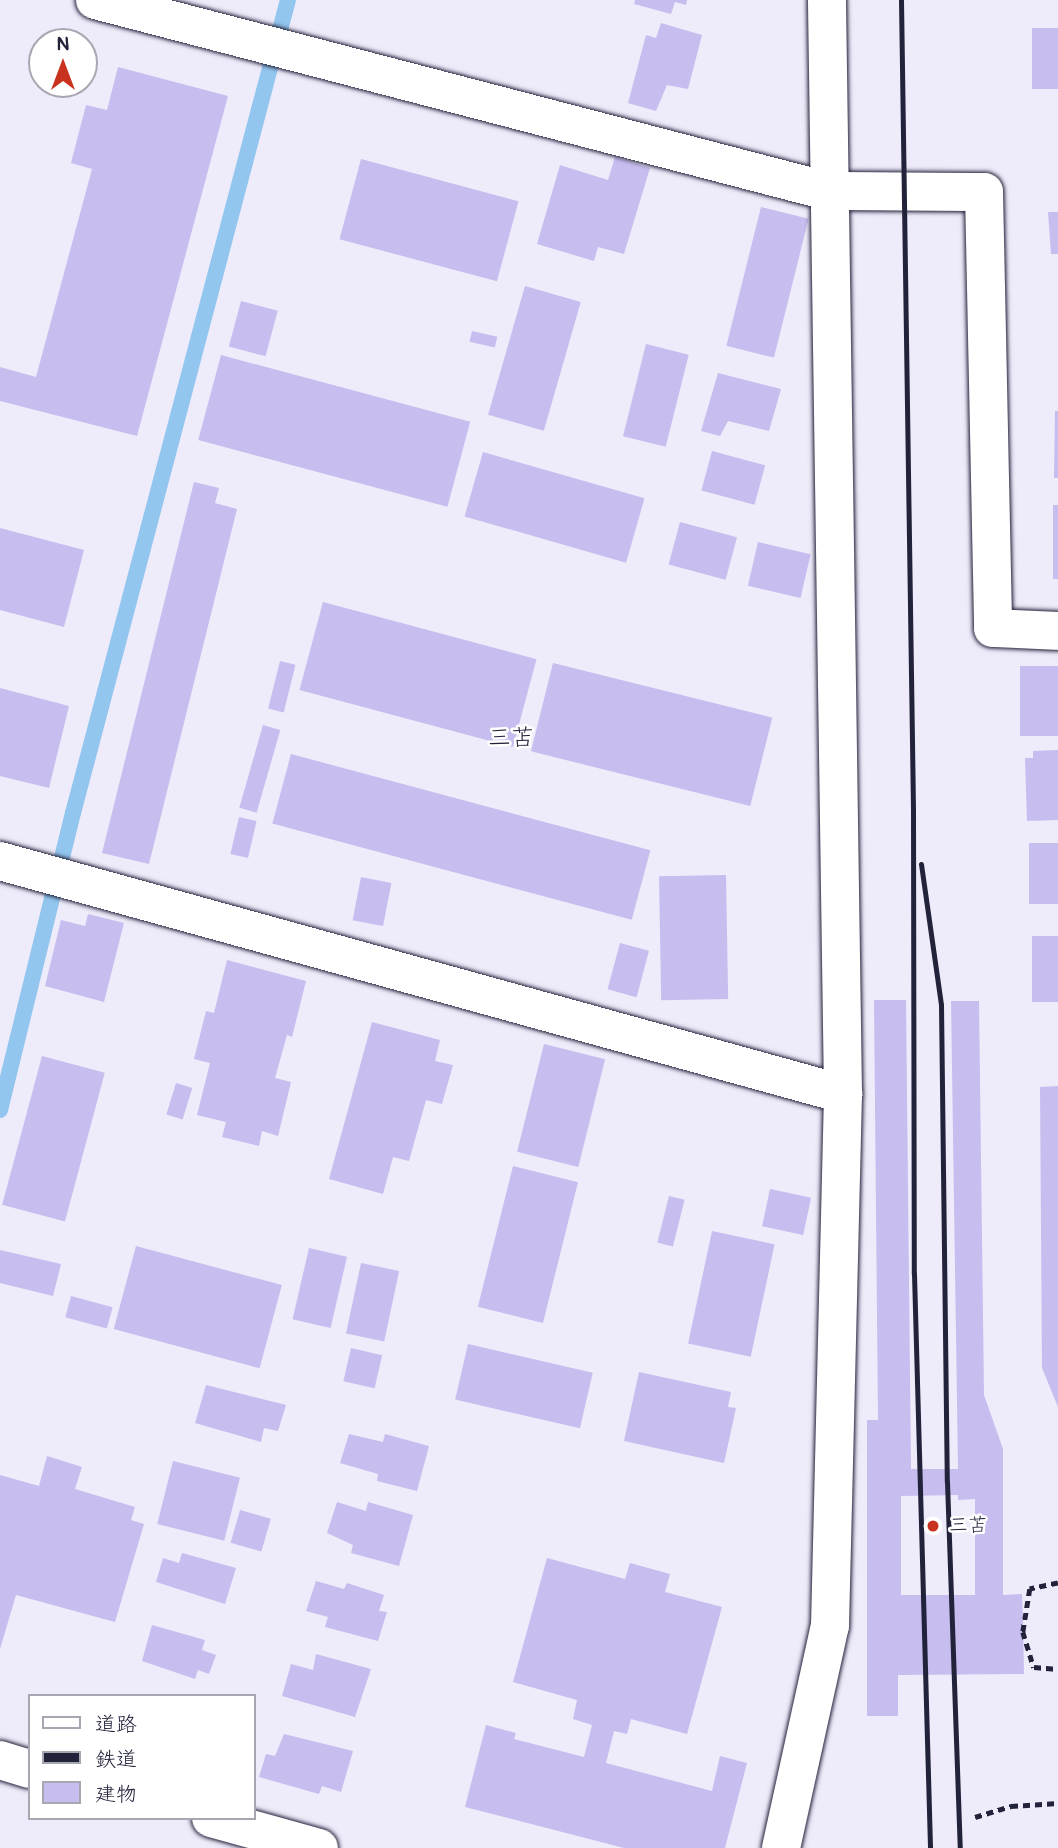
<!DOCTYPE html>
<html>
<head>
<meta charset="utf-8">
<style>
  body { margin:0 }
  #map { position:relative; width:1058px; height:1848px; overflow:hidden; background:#eeebfa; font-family:Pangolin,"Klee One",sans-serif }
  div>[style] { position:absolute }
  .stream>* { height:16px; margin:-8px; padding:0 8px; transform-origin:8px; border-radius:8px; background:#92c6ef }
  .building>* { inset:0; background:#c8bdef; transform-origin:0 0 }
  .path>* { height:4.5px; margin-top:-2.25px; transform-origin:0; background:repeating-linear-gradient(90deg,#22223b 0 7px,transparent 0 12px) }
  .roads { filter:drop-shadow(0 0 2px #22223b) drop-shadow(0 0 2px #22223b) }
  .minor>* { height:38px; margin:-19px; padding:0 19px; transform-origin:19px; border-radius:19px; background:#fff }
  .rail>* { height:5px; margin:-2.5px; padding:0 2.5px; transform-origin:2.5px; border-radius:2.5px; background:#22223b }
  .dots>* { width:19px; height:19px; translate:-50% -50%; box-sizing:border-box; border:4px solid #fff; border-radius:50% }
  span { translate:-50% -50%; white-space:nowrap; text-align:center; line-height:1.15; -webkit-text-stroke:5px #fff; paint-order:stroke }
  .poi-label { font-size:19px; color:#22223b }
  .left { translate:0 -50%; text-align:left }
  .quarter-label { font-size:23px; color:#22223b }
  .legend { position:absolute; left:28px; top:1694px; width:228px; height:126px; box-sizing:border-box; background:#fff; border:2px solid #a7a7b1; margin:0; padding:9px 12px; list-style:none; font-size:21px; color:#22223b }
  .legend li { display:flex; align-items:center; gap:14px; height:35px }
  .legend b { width:35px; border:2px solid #a7a7b1 }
  .north { position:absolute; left:28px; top:28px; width:70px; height:70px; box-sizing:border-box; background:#fff; border:2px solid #a7a7b1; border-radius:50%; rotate:0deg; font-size:19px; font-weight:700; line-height:28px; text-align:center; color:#22223b }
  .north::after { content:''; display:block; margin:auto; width:24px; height:32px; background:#c8321e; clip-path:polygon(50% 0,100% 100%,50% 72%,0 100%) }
</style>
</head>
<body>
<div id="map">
  <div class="stream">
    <i style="left:0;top:1110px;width:306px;rotate:-76.2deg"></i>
    <i style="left:73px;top:813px;width:841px;rotate:-75.19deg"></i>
  </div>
  <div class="building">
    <i style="clip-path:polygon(635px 0,687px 0,686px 5px,675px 2px,671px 14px,634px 4px)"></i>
    <i style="clip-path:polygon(661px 23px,702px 35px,688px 89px,667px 85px,656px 111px,628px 103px,646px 35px,656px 38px)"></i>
    <i style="left:1032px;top:28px;width:26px;height:61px"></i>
    <i style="clip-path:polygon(118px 67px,228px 96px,137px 436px,0 401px,0 367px,36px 377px,92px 169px,71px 163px,86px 105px,107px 110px)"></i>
    <i style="clip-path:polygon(615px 157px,650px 168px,624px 254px,598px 247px,594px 261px,537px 244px,560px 165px,608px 180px)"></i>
    <i style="left:361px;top:159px;width:163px;height:83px;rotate:15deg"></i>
    <i style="left:761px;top:207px;width:49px;height:143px;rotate:14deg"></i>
    <i style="clip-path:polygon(1048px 212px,1058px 212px,1058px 254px,1051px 254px)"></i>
    <i style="left:525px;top:286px;width:58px;height:134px;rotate:16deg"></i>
    <i style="left:241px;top:301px;width:38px;height:47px;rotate:15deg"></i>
    <i style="left:472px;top:331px;width:26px;height:11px;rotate:13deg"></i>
    <i style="left:646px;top:344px;width:44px;height:95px;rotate:14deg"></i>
    <i style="left:221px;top:355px;width:258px;height:88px;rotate:15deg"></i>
    <i style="clip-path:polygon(718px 373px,781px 389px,769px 431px,728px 421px,720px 436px,701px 431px)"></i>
    <i style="clip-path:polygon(1055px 411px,1058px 411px,1058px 478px,1054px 478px)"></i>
    <i style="left:712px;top:451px;width:55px;height:41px;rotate:15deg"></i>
    <i style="left:483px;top:452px;width:168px;height:67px;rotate:16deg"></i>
    <i style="clip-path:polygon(194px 482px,219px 488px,215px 503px,237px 509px,149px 864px,102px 853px)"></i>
    <i style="left:1053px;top:505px;width:5px;height:74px"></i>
    <i style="left:680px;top:522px;width:59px;height:44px;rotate:15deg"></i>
    <i style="clip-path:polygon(0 528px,84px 550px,64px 627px,0 610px)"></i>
    <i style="left:758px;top:542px;width:54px;height:45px;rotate:13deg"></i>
    <i style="left:323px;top:602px;width:221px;height:91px;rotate:15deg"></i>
    <i style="left:280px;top:661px;width:16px;height:49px;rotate:14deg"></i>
    <i style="left:553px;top:663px;width:226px;height:91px;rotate:14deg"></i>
    <i style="left:1020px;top:666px;width:38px;height:70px"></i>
    <i style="clip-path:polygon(0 688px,69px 706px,49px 788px,0 776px)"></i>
    <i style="left:263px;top:725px;width:18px;height:86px;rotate:16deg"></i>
    <i style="clip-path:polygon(1058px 750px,1058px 820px,1027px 821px,1025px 758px,1033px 758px,1033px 751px)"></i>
    <i style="left:291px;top:754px;width:372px;height:72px;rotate:15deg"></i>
    <i style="left:239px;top:817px;width:18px;height:38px;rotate:13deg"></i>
    <i style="left:1029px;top:843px;width:29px;height:61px"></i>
    <i style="left:726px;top:875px;width:124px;height:67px;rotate:89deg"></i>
    <i style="left:361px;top:877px;width:31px;height:44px;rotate:11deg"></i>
    <i style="clip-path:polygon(88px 914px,124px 923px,104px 1002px,45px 986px,61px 920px,85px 926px)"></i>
    <i style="left:1032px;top:936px;width:26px;height:66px"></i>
    <i style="left:620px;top:943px;width:30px;height:48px;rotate:15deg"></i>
    <i style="clip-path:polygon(227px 960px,306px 981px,292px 1037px,287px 1035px,275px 1078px,291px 1082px,278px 1136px,262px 1131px,259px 1146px,222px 1137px,226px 1122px,197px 1115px,210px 1063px,194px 1059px,206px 1011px,214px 1013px)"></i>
    <i style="clip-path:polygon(evenodd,874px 1000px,906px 1000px,911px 1469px,958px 1469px,951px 1001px,979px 1001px,984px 1395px,1003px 1449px,1003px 1595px,1022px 1594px,1023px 1621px,1024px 1674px,898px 1675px,898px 1716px,867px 1716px,867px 1420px,878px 1420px,874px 1000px,958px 1495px,958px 1500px,975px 1499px,975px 1595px,901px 1595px,901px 1496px,958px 1495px)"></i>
    <i style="clip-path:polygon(372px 1022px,440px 1040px,435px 1061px,453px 1065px,442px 1104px,426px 1100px,409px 1161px,393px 1157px,383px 1194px,329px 1179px)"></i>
    <i style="left:544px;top:1044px;width:63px;height:111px;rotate:14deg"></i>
    <i style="left:42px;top:1056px;width:65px;height:154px;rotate:15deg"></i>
    <i style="left:176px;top:1083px;width:17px;height:33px;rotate:17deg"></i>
    <i style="clip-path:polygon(1058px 1086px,1058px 1407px,1042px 1368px,1040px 1087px)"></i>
    <i style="left:513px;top:1166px;width:67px;height:145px;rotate:14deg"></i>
    <i style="left:770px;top:1189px;width:42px;height:38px;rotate:12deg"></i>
    <i style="left:669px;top:1196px;width:16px;height:48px;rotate:14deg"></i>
    <i style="left:712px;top:1231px;width:64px;height:115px;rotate:12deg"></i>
    <i style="left:136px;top:1246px;width:151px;height:86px;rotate:15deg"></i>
    <i style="left:309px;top:1248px;width:39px;height:73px;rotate:13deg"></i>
    <i style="clip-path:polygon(0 1250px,61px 1264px,53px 1296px,0 1283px)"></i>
    <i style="left:361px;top:1263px;width:39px;height:72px;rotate:12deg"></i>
    <i style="left:71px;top:1296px;width:43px;height:22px;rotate:15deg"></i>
    <i style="left:468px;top:1344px;width:128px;height:57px;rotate:13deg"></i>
    <i style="left:351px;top:1348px;width:32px;height:34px;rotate:13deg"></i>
    <i style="clip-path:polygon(639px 1372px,731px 1392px,728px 1407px,736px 1408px,724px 1463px,624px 1441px)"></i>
    <i style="clip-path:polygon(206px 1385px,286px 1405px,278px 1431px,264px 1428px,261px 1442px,195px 1423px)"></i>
    <i style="clip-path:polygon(349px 1434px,383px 1442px,385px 1434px,429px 1446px,417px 1491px,377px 1481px,378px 1474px,340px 1463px)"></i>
    <i style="clip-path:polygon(47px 1456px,82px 1467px,75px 1489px,135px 1507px,131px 1520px,144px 1524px,115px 1622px,16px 1595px,0 1649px,0 1475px,39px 1486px)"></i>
    <i style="left:173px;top:1461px;width:69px;height:65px;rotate:14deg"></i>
    <i style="clip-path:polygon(337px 1502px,366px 1511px,368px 1502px,413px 1515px,399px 1566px,351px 1553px,353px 1545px,327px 1533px)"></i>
    <i style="left:240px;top:1510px;width:32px;height:34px;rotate:16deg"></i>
    <i style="clip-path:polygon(182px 1553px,236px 1568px,225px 1604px,156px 1582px,163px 1558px,179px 1563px)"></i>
    <i style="clip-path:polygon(547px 1558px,625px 1579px,630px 1563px,670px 1574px,665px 1592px,722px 1607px,687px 1734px,631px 1719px,627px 1734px,614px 1731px,606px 1763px,712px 1791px,720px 1756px,747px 1763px,725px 1848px,624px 1848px,465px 1807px,486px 1725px,516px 1733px,514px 1739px,584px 1757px,592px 1725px,573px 1719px,577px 1700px,513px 1682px)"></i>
    <i style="clip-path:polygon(316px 1581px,344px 1589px,347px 1583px,384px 1595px,379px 1611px,387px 1612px,378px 1641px,325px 1627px,328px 1617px,306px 1611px)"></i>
    <i style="clip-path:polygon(152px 1625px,205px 1640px,202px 1650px,216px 1655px,209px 1674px,198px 1670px,195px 1679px,142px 1661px)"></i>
    <i style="clip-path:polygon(316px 1654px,371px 1669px,355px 1717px,282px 1696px,291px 1664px,313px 1670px)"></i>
    <i style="clip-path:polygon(284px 1734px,353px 1751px,341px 1792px,322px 1786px,319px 1794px,259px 1777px,266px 1754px,275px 1756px)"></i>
  </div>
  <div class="path">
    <i style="left:1058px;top:1583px;width:29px;rotate:168deg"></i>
    <i style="left:1030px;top:1589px;width:44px;rotate:99.2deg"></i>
    <i style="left:1023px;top:1632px;width:37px;rotate:73deg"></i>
    <i style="left:1034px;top:1667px;width:24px;rotate:5deg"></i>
    <i style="left:975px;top:1817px;width:38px;rotate:-17deg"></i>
    <i style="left:1011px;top:1806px;width:47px;rotate:-3.7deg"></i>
  </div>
  <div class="roads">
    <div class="minor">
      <i style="left:95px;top:0;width:757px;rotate:14.62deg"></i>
      <i style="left:827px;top:191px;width:157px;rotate:0.4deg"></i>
      <i style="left:984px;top:192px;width:436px;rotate:88.8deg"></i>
      <i style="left:993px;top:628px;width:65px;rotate:2.6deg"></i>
      <i style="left:0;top:861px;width:875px;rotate:15.45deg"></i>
      <i style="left:0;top:1760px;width:31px;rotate:17deg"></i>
      <i style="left:211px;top:1818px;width:112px;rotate:15.5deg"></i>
      <i style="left:781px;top:1848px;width:227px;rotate:-77.6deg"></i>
      <i style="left:830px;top:1626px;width:532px;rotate:-88.6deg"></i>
      <i style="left:843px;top:1094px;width:1094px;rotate:-90.84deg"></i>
    </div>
  </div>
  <div class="rail">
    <i style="left:901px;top:0;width:809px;rotate:89.15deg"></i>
    <i style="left:913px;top:809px;width:465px;rotate:89.9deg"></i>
    <i style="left:914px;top:1274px;width:574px;rotate:88.4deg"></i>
    <i style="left:921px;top:864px;width:142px;rotate:81.9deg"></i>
    <i style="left:941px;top:1005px;width:477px;rotate:89.3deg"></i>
    <i style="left:947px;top:1482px;width:366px;rotate:88deg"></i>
  </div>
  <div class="dots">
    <i style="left:933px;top:1526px;background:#c8321e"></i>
  </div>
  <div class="poi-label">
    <span class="left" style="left:949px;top:1526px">三苫</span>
  </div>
  <div class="quarter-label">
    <span style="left:511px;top:738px">三苫</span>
  </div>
  <ul class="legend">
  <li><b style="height:9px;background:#fff"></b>道路</li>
  <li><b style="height:9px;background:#22223b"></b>鉄道</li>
  <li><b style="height:19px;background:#c8bdef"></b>建物</li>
  </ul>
  <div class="north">N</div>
</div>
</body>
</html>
